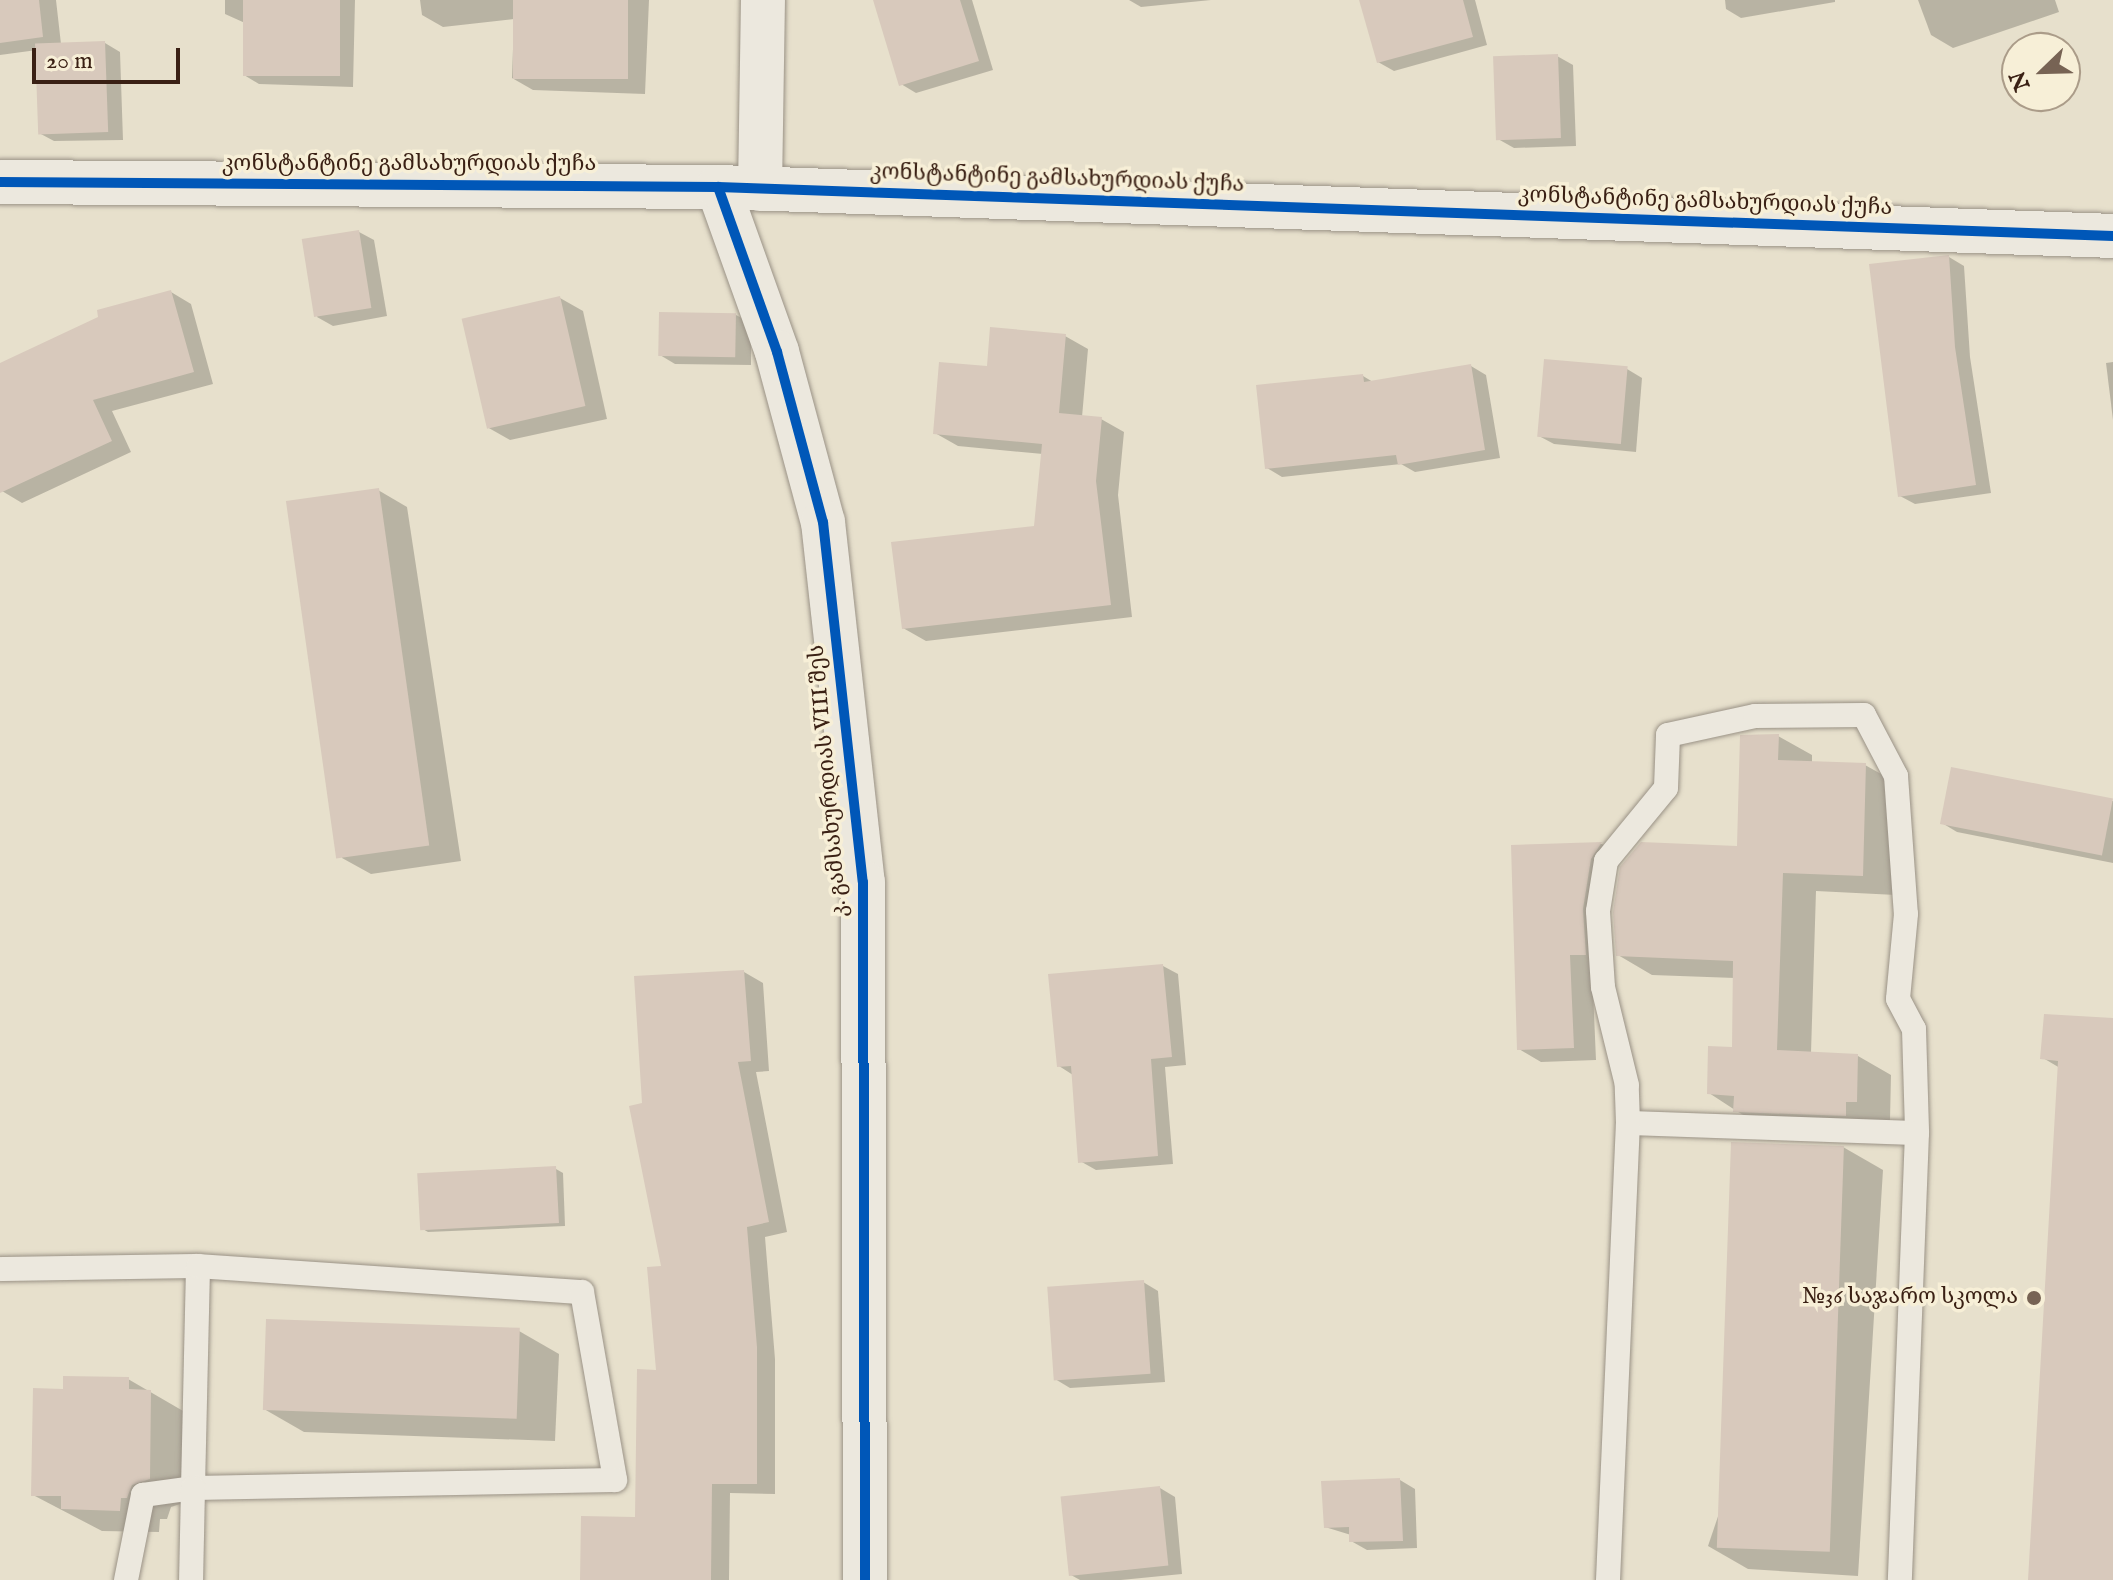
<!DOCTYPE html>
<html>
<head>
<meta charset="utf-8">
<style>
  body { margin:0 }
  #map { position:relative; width:2113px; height:1580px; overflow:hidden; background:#e7e0cc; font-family:"IM FELL English","Noto Serif Georgian",serif }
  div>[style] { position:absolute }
  .shadow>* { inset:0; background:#0003 }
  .building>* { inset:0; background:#d8c9bc; transform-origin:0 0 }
  .roads { filter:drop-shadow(0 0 2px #9a9286) drop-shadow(0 0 2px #9a9286) }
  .service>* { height:24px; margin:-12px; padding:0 12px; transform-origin:12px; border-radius:12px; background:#ece8de }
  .minor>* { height:44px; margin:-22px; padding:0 22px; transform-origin:22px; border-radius:22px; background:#ece8de }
  .tertiary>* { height:44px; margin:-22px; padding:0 22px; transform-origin:22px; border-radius:22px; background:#ece8de }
  .cycleway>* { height:10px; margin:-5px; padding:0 5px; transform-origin:5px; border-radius:5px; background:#0057b8 }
  .dots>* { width:22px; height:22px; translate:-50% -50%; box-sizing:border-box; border:4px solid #f7efd7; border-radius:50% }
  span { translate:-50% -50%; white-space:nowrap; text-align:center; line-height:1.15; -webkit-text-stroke:7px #f7efd7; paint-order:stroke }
  .street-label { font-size:22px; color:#3a2014 }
  .poi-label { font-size:22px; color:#3a2014 }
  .right { translate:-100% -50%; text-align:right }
  .north { position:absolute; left:2001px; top:32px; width:80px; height:80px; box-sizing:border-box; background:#f7efd7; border:2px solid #ab9c89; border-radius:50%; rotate:247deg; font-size:22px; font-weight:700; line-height:32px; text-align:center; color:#3a2014 }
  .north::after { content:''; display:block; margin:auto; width:28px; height:36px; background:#776354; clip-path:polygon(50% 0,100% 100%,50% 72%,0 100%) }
  .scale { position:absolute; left:32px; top:48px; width:148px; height:36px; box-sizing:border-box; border:4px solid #3a2014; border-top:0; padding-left:10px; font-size:24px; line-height:28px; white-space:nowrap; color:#3a2014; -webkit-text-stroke:6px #f7efd7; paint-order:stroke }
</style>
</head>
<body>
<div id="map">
  <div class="shadow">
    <i style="clip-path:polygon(0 0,56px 0,61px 44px,105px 43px,120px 52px,123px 140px,54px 141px,39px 133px,37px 50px,0 55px)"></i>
    <i style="clip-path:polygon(225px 0,355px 0,353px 87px,259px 84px,244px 75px,245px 23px,225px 14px)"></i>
    <i style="clip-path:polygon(420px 0,649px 0,645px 94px,533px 90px,512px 78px,514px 19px,443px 27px,422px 15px)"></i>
    <i style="clip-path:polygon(875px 0,972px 0,993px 70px,916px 93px,901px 84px)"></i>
    <i style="clip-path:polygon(1129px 0,1211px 0,1141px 7px)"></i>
    <i style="clip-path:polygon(1361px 0,1475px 0,1487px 45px,1394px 71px,1378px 62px)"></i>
    <i style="clip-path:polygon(1725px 0,1835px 0,1835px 2px,1741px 18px,1726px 9px)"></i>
    <i style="clip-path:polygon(1918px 0,2055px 0,2059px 12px,1953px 48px,1931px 35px)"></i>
    <i style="clip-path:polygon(1557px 56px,1573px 65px,1576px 146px,1514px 148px,1498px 139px)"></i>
    <i style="clip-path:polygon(359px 232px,374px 240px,387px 316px,333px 326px,317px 317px)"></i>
    <i style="clip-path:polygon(1949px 257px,1964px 266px,1970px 357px,1991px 493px,1915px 504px,1900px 496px)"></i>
    <i style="clip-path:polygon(171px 292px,191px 304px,213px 384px,112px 411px,131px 452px,22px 503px,2px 491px,0 365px)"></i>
    <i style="clip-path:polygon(560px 298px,583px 311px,607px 419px,510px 440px,487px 427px)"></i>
    <i style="clip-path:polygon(736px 315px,751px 323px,751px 365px,675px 364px,660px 355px)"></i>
    <i style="clip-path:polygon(1065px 336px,1088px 349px,1082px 417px,1101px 419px,1124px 432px,1118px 495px,1132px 617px,926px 641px,903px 628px,1036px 527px,1043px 454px,958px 446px,935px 433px,988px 368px)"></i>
    <i style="clip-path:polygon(2113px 362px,2113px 420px,2106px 363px)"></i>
    <i style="clip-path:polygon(1471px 366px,1486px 375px,1500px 458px,1415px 472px,1401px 464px,1282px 477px,1267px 468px,1363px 376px,1373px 382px)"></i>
    <i style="clip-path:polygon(1627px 369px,1642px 378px,1636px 452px,1554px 444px,1539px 436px)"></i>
    <i style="clip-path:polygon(378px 490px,407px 507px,461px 861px,371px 874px,342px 858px)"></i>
    <i style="clip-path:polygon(1778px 736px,1812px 755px,1812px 763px,1865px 765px,1899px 784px,1896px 895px,1816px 891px,1811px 1053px,1858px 1056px,1891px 1075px,1890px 1120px,1768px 1130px,1735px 1110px,1709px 1093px,1734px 1049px,1735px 978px,1652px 975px,1618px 955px,1739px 848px)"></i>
    <i style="clip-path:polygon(1953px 769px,2113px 801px,2113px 863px,1957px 832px,1942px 823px)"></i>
    <i style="clip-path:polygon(1602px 844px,1623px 857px,1613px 872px,1592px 967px,1596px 1060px,1541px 1062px,1519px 1049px,1513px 847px)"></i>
    <i style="clip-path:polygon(1163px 966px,1178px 974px,1186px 1065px,1165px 1067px,1173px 1164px,1096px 1170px,1080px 1161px,1073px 1075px,1059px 1066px)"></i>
    <i style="clip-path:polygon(744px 972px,763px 983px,769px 1071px,756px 1072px,787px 1232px,765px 1237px,775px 1359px,775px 1494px,730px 1493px,729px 1580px,582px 1580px,637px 1519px,658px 1372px,663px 1267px,644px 1105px)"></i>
    <i style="clip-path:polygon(2113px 1020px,2113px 1580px,2030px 1580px,2060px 1068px,2043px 1058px)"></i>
    <i style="clip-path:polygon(1843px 1147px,1883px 1170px,1858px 1576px,1748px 1569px,1708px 1546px)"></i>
    <i style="clip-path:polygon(556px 1169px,563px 1173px,565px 1226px,428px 1232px,421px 1228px)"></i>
    <i style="clip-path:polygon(1143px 1282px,1158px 1291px,1165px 1382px,1070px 1388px,1055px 1379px)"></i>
    <i style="clip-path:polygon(519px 1331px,559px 1354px,555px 1441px,304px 1432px,264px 1409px)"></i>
    <i style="clip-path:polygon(128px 1379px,190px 1415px,189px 1501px,171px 1507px,167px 1519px,160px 1519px,159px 1532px,102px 1531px,33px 1495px,65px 1391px)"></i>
    <i style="clip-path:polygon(1400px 1480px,1415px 1489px,1417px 1548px,1367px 1550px,1351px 1541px,1351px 1535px,1325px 1527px)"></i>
    <i style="clip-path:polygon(1160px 1488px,1175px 1497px,1182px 1574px,1121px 1580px,1080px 1580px,1071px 1575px)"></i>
  </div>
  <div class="building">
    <i style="clip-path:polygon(0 0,39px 0,43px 37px,0 43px)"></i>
    <i style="left:243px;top:0;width:97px;height:76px"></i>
    <i style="left:513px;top:0;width:115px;height:79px"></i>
    <i style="clip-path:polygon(873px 0,960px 0,979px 61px,899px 86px)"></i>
    <i style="clip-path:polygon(1359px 0,1463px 0,1473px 37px,1377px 63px)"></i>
    <i style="left:105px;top:41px;width:91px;height:70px;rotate:88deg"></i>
    <i style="left:1558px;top:54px;width:84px;height:65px;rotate:88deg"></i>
    <i style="left:359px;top:230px;width:79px;height:58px;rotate:81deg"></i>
    <i style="clip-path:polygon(1949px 255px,1955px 347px,1976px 485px,1898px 497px,1869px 264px)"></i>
    <i style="clip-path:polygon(171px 290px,194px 372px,93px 400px,112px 441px,0 493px,0 363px,98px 317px,97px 310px)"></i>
    <i style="left:560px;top:296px;width:113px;height:101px;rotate:77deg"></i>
    <i style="left:659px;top:312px;width:77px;height:44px;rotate:1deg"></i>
    <i style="clip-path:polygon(990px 327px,1066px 334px,1059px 413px,1102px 417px,1096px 481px,1111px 605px,902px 629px,891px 542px,1034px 526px,1042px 444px,933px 434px,939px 362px,987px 366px)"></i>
    <i style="left:1544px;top:359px;width:84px;height:78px;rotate:5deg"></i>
    <i style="clip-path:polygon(1471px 364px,1485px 450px,1398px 465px,1396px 455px,1265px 469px,1256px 385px,1363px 374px,1364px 382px)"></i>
    <i style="left:379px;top:488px;width:361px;height:94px;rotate:82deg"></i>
    <i style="clip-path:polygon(1779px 734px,1778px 760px,1866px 763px,1863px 876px,1783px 873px,1777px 1050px,1858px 1054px,1857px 1102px,1846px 1102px,1846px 1116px,1733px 1112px,1734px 1096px,1707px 1094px,1708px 1046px,1732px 1047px,1733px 961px,1616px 956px,1613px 912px,1620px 867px,1641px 842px,1737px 846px,1740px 735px)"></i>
    <i style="left:1951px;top:767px;width:165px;height:58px;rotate:11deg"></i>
    <i style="clip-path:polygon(1602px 842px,1591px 859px,1583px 909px,1586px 955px,1570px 955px,1574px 1048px,1517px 1050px,1511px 845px)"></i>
    <i style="clip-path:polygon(1163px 964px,1172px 1057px,1151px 1059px,1158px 1156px,1078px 1163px,1071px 1066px,1057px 1067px,1048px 974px)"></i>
    <i style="clip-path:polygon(744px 970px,751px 1061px,738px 1062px,769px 1222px,747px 1227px,757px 1347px,757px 1484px,712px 1484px,711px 1580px,580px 1580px,581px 1516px,635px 1517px,637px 1369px,656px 1370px,647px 1267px,661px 1266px,629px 1106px,642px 1103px,634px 976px)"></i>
    <i style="clip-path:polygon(2044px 1014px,2113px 1018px,2113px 1580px,2028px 1580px,2058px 1061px,2040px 1059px)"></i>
    <i style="left:1731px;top:1142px;width:113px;height:406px;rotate:2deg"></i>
    <i style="left:556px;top:1166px;width:57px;height:139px;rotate:87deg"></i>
    <i style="left:1144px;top:1280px;width:94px;height:97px;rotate:86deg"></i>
    <i style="left:266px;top:1319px;width:254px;height:91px;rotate:2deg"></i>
    <i style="clip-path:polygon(63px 1376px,129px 1377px,129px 1389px,151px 1390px,150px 1479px,132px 1485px,127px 1498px,121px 1498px,120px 1511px,61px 1509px,61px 1496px,31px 1496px,33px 1388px,63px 1389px)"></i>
    <i style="clip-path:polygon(1400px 1478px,1403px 1541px,1349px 1542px,1349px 1527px,1324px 1528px,1321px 1481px)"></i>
    <i style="left:1160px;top:1486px;width:80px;height:100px;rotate:84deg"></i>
  </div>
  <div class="roads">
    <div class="service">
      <i style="left:1628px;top:1123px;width:289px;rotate:2deg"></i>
      <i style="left:0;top:1269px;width:198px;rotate:-0.9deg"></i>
      <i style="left:126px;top:1580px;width:87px;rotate:-78.7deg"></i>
      <i style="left:143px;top:1495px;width:50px;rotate:-8deg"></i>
      <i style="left:193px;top:1488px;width:222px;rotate:-88.7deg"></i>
      <i style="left:198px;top:1266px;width:385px;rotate:3.9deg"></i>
      <i style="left:582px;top:1292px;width:191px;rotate:80deg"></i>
      <i style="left:615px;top:1480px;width:422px;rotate:178.9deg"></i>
      <i style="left:193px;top:1488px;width:92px;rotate:91.2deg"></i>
      <i style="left:1608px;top:1580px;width:457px;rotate:-87.5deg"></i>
      <i style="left:1628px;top:1123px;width:38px;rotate:-92deg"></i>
      <i style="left:1627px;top:1085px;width:101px;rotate:-103.8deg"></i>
      <i style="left:1603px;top:987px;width:76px;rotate:-93.8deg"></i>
      <i style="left:1598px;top:911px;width:51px;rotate:-80.9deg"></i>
      <i style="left:1606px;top:861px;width:94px;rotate:-50.6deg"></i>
      <i style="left:1666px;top:788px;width:53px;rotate:-87.8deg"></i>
      <i style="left:1668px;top:735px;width:89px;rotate:-12.3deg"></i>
      <i style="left:1755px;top:716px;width:109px;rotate:-0.5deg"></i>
      <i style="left:1864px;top:715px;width:69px;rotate:62.3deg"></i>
      <i style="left:1896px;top:776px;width:138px;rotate:85.9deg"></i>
      <i style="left:1906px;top:914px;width:85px;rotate:95.4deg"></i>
      <i style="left:1898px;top:999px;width:34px;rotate:62deg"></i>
      <i style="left:1914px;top:1029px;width:104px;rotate:88.3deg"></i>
      <i style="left:1917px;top:1133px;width:447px;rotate:92.2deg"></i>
    </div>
    <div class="minor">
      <i style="left:718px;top:187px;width:175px;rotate:70.3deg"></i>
      <i style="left:777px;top:352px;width:176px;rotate:74.9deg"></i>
      <i style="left:823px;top:522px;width:362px;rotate:83.7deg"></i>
      <i style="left:863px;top:882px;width:698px;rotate:89.84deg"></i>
      <i style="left:760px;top:189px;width:189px;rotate:-89.1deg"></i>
    </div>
    <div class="tertiary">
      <i style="left:0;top:182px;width:718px;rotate:0.4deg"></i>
      <i style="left:718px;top:187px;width:1396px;rotate:2.01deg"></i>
    </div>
  </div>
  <div class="cycleway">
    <i style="left:0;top:182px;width:718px;rotate:0.4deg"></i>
    <i style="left:718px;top:187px;width:1396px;rotate:2.01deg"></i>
    <i style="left:718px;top:187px;width:175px;rotate:70.3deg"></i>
    <i style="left:777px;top:352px;width:176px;rotate:74.9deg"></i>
    <i style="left:823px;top:522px;width:362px;rotate:83.7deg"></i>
    <i style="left:863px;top:882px;width:698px;rotate:89.84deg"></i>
  </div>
  <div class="dots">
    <i style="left:2034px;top:1298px;background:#776354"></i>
  </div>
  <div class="street-label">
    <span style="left:409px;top:165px">კონსტანტინე გამსახურდიას ქუჩა</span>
    <span style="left:1057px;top:179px;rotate:2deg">კონსტანტინე გამსახურდიას ქუჩა</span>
    <span style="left:1705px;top:202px;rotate:2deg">კონსტანტინე გამსახურდიას ქუჩა</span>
    <span style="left:829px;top:781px;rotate:-95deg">კ. გამსახურდიას VIII შეს</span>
  </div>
  <div class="poi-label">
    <span class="right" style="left:2018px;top:1298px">№36 საჯარო სკოლა</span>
  </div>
  <div class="north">N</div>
  <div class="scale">20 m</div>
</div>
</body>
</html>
